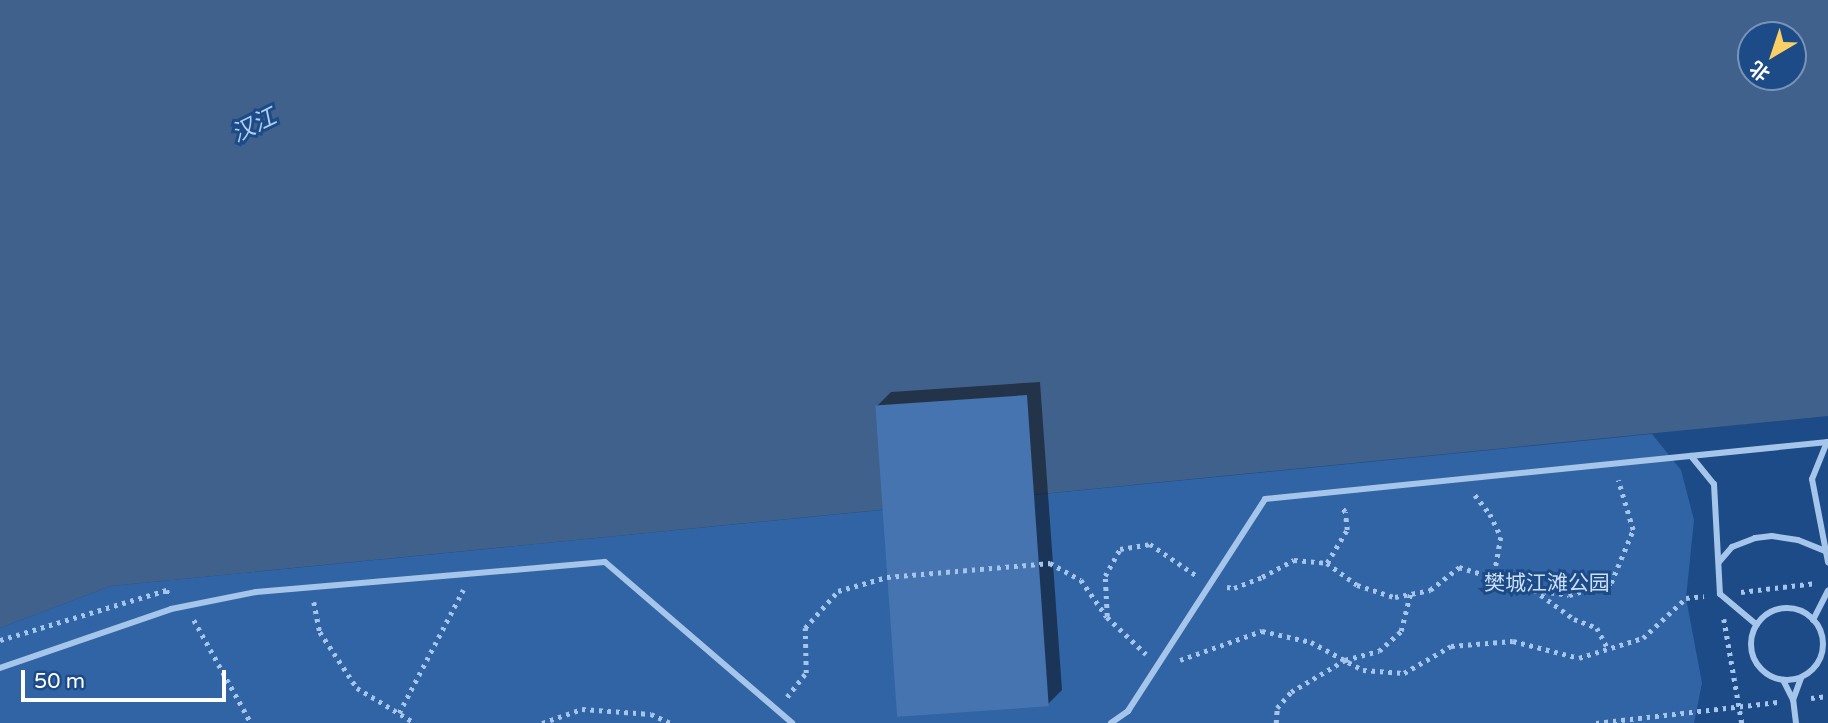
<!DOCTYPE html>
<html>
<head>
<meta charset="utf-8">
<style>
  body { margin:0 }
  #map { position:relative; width:1828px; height:723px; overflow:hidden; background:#1d4b87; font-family:"Varela Round","Noto Sans SC",sans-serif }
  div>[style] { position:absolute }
  .green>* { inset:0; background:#3164a4 }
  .water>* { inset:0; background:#40618c }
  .shadow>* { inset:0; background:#0007 }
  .building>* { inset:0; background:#4574b0; transform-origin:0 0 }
  .path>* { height:4.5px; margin-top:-2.25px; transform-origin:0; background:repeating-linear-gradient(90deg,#a6c5eb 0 3.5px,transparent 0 8.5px) }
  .pedestrian>* { height:6px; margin:-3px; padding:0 3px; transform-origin:3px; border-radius:3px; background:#a6c5eb }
  .pedestrian>.ring { margin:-3px; padding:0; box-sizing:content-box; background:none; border:6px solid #a6c5eb; border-radius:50% }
  span { translate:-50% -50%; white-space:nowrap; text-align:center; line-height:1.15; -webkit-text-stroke:6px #1d4b87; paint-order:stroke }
  .park-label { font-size:21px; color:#cbdff8 }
  .water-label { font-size:23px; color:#b2cff2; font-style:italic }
  .north { position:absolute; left:1737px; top:21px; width:70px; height:70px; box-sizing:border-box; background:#1d4b87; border:2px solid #7793b7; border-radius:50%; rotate:219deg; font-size:19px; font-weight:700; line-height:28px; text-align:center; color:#fff }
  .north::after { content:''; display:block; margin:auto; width:24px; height:32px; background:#fad065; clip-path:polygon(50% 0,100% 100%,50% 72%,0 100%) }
  .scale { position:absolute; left:21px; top:670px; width:205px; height:32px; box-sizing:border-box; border:4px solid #fff; border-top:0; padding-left:9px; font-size:21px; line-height:24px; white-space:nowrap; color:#fff; -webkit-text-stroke:5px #1d4b87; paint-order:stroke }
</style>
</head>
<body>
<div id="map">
  <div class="green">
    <i style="clip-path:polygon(1652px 434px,1681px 470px,1694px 520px,1686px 598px,1702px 683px,1694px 723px,0 723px,0 628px,111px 586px)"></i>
  </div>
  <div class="water">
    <i style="clip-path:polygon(evenodd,0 0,1828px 0,1828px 416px,111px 586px,0 628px,0 0,1751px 35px,1793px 35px,1793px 77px,1751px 77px,1751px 35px)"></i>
  </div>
  <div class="shadow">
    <i style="clip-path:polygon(1040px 382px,1062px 690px,1048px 704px,877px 406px,891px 392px)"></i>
  </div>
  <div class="building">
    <i style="left:1027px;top:395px;width:312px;height:152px;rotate:86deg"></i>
  </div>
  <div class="path">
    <i style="left:1475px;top:495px;width:24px;rotate:52deg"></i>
    <i style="left:1490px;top:514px;width:25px;rotate:64deg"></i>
    <i style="left:1501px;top:537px;width:40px;rotate:100deg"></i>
    <i style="left:1327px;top:563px;width:39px;rotate:-59deg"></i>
    <i style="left:1347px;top:530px;width:18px;rotate:-96deg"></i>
    <i style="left:1345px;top:512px;width:5px;rotate:-127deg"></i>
    <i style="left:1227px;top:587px;width:7px;rotate:8deg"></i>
    <i style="left:1234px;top:588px;width:30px;rotate:-21deg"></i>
    <i style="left:1262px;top:577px;width:36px;rotate:-28deg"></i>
    <i style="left:1294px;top:560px;width:33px;rotate:5deg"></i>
    <i style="left:1327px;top:563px;width:37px;rotate:36deg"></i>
    <i style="left:1357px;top:585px;width:40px;rotate:18deg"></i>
    <i style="left:1395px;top:597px;width:36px;rotate:-11deg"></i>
    <i style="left:1430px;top:590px;width:37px;rotate:-38deg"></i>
    <i style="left:1459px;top:567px;width:78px;rotate:17deg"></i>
    <i style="left:1534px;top:590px;width:35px;rotate:8deg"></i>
    <i style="left:1569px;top:595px;width:44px;rotate:-15.9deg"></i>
    <i style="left:1611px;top:583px;width:57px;rotate:-67.5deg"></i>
    <i style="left:1633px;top:530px;width:52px;rotate:-106.7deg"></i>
    <i style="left:1534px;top:590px;width:49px;rotate:35.9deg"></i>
    <i style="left:1574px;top:619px;width:25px;rotate:21deg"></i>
    <i style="left:1597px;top:628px;width:24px;rotate:62deg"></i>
    <i style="left:1741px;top:592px;width:76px;rotate:-6.8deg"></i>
    <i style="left:314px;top:602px;width:31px;rotate:79deg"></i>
    <i style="left:320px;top:632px;width:67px;rotate:56.5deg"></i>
    <i style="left:357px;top:688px;width:68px;rotate:31.1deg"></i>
    <i style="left:1107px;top:616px;width:40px;rotate:-92.9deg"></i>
    <i style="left:1105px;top:576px;width:31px;rotate:-61deg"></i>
    <i style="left:1120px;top:549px;width:30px;rotate:-9deg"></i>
    <i style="left:1150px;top:544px;width:57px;rotate:34.2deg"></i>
    <i style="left:1724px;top:619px;width:106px;rotate:80.2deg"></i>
    <i style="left:194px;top:620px;width:118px;rotate:61deg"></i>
    <i style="left:0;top:640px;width:174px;rotate:-16.7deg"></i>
    <i style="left:167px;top:590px;width:5px;rotate:79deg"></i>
    <i style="left:1180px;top:660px;width:87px;rotate:-19.5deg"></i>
    <i style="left:1262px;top:631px;width:50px;rotate:12.7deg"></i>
    <i style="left:1311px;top:642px;width:59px;rotate:28.3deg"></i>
    <i style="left:1363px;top:670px;width:41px;rotate:4.2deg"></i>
    <i style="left:1404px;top:673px;width:54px;rotate:-29.9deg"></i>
    <i style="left:1451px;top:646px;width:62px;rotate:-4.6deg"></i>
    <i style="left:1513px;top:641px;width:68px;rotate:14.4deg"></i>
    <i style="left:1579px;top:658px;width:67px;rotate:-17.4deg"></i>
    <i style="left:1643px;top:638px;width:59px;rotate:-42.9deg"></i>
    <i style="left:1686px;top:598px;width:18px;rotate:-6deg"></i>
    <i style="left:787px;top:697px;width:31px;rotate:-52deg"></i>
    <i style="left:806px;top:673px;width:45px;rotate:-91.3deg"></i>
    <i style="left:805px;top:628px;width:50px;rotate:-48.3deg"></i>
    <i style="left:838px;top:591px;width:51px;rotate:-15.9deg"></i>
    <i style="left:887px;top:577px;width:164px;rotate:-4.9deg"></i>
    <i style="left:1050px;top:563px;width:35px;rotate:29deg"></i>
    <i style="left:1081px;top:580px;width:45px;rotate:54.9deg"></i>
    <i style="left:1107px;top:617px;width:54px;rotate:43.5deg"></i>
    <i style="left:1811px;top:698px;width:17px;rotate:-7deg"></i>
    <i style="left:399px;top:713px;width:139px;rotate:-62.5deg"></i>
    <i style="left:542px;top:723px;width:42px;rotate:-19.3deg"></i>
    <i style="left:582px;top:709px;width:69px;rotate:4.1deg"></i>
    <i style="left:651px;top:714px;width:21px;rotate:25deg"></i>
    <i style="left:1276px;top:723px;width:15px;rotate:-86deg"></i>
    <i style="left:1277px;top:708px;width:21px;rotate:-49deg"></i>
    <i style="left:1291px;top:692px;width:63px;rotate:-30.7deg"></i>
    <i style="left:1345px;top:660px;width:35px;rotate:-15deg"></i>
    <i style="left:1379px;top:651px;width:30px;rotate:-42deg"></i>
    <i style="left:1401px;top:631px;width:38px;rotate:-76deg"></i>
    <i style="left:1596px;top:723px;width:183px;rotate:-6.6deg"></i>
  </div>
  <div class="pedestrian">
    <i style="left:1827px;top:442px;width:40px;rotate:112deg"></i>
    <i style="left:1812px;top:479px;width:85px;rotate:79.1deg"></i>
    <i style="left:1691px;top:456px;width:36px;rotate:51deg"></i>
    <i style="left:1714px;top:484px;width:110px;rotate:86.9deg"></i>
    <i style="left:1720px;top:594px;width:48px;rotate:40deg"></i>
    <i style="left:1719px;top:562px;width:20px;rotate:-49deg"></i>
    <i style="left:1732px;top:547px;width:25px;rotate:-21deg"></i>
    <i style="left:1755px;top:538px;width:17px;rotate:-7deg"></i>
    <i style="left:1772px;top:536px;width:26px;rotate:9deg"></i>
    <i style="left:1798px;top:540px;width:29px;rotate:22deg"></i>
    <i class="ring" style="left:1751px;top:608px;width:66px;height:66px"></i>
    <i style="left:1813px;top:620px;width:33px;rotate:-63deg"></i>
    <i style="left:0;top:668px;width:181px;rotate:-19deg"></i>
    <i style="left:171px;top:609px;width:87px;rotate:-11.3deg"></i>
    <i style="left:256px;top:592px;width:350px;rotate:-4.9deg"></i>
    <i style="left:605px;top:562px;width:247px;rotate:40.7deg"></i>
    <i style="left:1783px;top:680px;width:22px;rotate:63deg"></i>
    <i style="left:1111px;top:723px;width:21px;rotate:-35deg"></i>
    <i style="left:1128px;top:711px;width:252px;rotate:-57.1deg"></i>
    <i style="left:1265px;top:499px;width:566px;rotate:-5.78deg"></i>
    <i style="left:1796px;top:723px;width:23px;rotate:-97deg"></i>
    <i style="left:1793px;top:700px;width:23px;rotate:-70deg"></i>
  </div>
  <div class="park-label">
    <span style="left:1547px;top:584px">樊城江滩公园</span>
  </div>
  <div class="water-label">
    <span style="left:254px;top:126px;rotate:-26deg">汉江</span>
  </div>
  <div class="north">北</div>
  <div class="scale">50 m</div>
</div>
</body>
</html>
